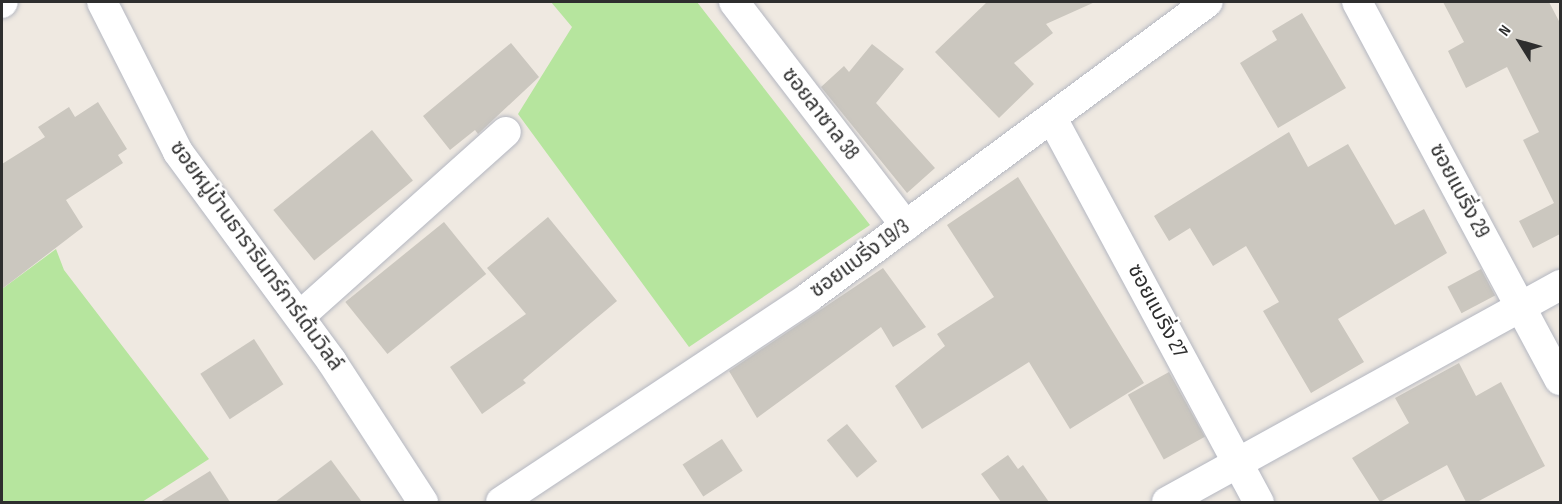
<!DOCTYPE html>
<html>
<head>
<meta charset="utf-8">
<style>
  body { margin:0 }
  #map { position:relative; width:1562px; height:504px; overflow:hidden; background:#efe9e1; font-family:"Sofia Sans Condensed","Noto Sans Thai",sans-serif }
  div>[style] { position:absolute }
  .green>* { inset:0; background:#b6e59e }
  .building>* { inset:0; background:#cbc7bf; transform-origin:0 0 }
  .roads { filter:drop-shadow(0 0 2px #b4b7c1) drop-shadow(0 0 2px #b4b7c1) }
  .street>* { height:30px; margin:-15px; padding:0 15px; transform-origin:15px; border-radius:15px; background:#fff }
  span { translate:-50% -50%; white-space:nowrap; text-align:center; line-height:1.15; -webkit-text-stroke:4.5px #fff; paint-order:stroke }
  .street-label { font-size:21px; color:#2e2e2e }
  .frame { position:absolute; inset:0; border:3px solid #2e2e2e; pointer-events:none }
  .north { position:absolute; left:1490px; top:12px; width:60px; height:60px; -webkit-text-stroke:4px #fff; paint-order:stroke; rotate:307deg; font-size:16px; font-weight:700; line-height:24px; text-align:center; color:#2e2e2e }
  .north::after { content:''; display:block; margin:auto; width:21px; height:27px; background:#2e2e2e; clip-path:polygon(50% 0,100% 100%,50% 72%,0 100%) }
</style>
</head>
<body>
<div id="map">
  <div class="green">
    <i style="clip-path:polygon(551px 2px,697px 2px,870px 225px,689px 347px,518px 114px,572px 27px)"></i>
    <i style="clip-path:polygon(56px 249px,64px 270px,209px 459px,142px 502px,2px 502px,2px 289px)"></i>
  </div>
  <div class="building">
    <i style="clip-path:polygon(987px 2px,1095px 2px,1046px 24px,1053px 33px,1014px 63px,1034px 84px,999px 118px,935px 52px)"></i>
    <i style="clip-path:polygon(1443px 2px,1549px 2px,1560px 23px,1560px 234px,1533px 248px,1519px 221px,1554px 203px,1523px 140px,1539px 132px,1507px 67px,1466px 88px,1448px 51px,1464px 42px)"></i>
    <i style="clip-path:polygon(1302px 13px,1346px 88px,1278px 128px,1240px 63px,1277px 40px,1272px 31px)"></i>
    <i style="clip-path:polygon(511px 43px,539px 77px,478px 134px,475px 130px,450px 150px,423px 116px)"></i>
    <i style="clip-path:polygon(872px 44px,904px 69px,876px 103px,935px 168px,907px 193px,821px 87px,844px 66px,849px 72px)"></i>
    <i style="clip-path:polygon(98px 102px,127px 149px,118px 155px,123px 163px,66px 200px,83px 227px,2px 289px,2px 164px,45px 137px,38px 127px,69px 107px,75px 117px)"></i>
    <i style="left:372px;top:130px;width:65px;height:127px;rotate:51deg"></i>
    <i style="clip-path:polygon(1289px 132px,1308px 167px,1348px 144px,1395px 225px,1424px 209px,1447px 253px,1338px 319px,1364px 362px,1311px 393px,1263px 311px,1279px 302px,1246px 246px,1213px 266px,1190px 228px,1169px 241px,1154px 216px)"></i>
    <i style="clip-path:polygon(1018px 177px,1144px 383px,1070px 429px,1029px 362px,922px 429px,895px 386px,945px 346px,937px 334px,994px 297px,947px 225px)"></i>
    <i style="clip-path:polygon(548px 217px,617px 301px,523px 380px,526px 383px,482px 414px,450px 367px,526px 314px,487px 268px)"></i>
    <i style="left:444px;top:222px;width:67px;height:127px;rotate:51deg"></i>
    <i style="clip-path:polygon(883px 268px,926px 327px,893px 347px,881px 327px,757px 418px,729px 371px)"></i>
    <i style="left:1481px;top:269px;width:30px;height:38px;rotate:62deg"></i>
    <i style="left:254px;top:339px;width:54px;height:64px;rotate:57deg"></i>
    <i style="clip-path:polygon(1459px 363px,1476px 396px,1501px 382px,1545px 466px,1477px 502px,1466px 502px,1447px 465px,1380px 502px,1352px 458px,1409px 423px,1395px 398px)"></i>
    <i style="left:1169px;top:372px;width:74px;height:47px;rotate:61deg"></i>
    <i style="left:847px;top:424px;width:48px;height:26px;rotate:51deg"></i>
    <i style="left:722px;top:439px;width:38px;height:47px;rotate:57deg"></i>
    <i style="clip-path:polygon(1008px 455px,1018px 469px,1023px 465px,1049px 502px,1001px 502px,981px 474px)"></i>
    <i style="clip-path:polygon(331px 460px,362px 502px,275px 502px)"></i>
    <i style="clip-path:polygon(210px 471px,230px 502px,160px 502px)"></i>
  </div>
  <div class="roads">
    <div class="street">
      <i style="left:102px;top:2px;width:168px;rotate:63.1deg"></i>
      <i style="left:178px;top:152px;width:260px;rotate:53.7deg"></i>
      <i style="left:332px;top:362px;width:167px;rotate:57deg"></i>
      <i style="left:734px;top:2px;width:282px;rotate:52.5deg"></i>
      <i style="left:1357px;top:2px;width:429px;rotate:61.8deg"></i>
      <i style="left:2px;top:3px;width:1px;rotate:-45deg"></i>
      <i style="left:1053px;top:120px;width:434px;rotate:61.7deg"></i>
      <i style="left:300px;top:316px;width:276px;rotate:-41.8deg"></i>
      <i style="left:501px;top:502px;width:370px;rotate:-33.6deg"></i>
      <i style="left:809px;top:297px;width:496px;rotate:-36.5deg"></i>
      <i style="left:1167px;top:502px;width:449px;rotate:-28.9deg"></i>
    </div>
  </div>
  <div class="street-label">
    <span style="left:820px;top:114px;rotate:52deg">ซอยลาซาล 38</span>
    <span style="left:1459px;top:191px;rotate:62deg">ซอยแบริ่ง 29</span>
    <span style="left:256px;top:256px;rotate:54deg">ซอยหมู่บ้านธารารินทร์การ์เด้นวิลล์</span>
    <span style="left:860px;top:259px;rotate:-36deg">ซอยแบริ่ง 19/3</span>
    <span style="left:1157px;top:311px;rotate:62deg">ซอยแบริ่ง 27</span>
  </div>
  <div class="frame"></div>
  <div class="north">N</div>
</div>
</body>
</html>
